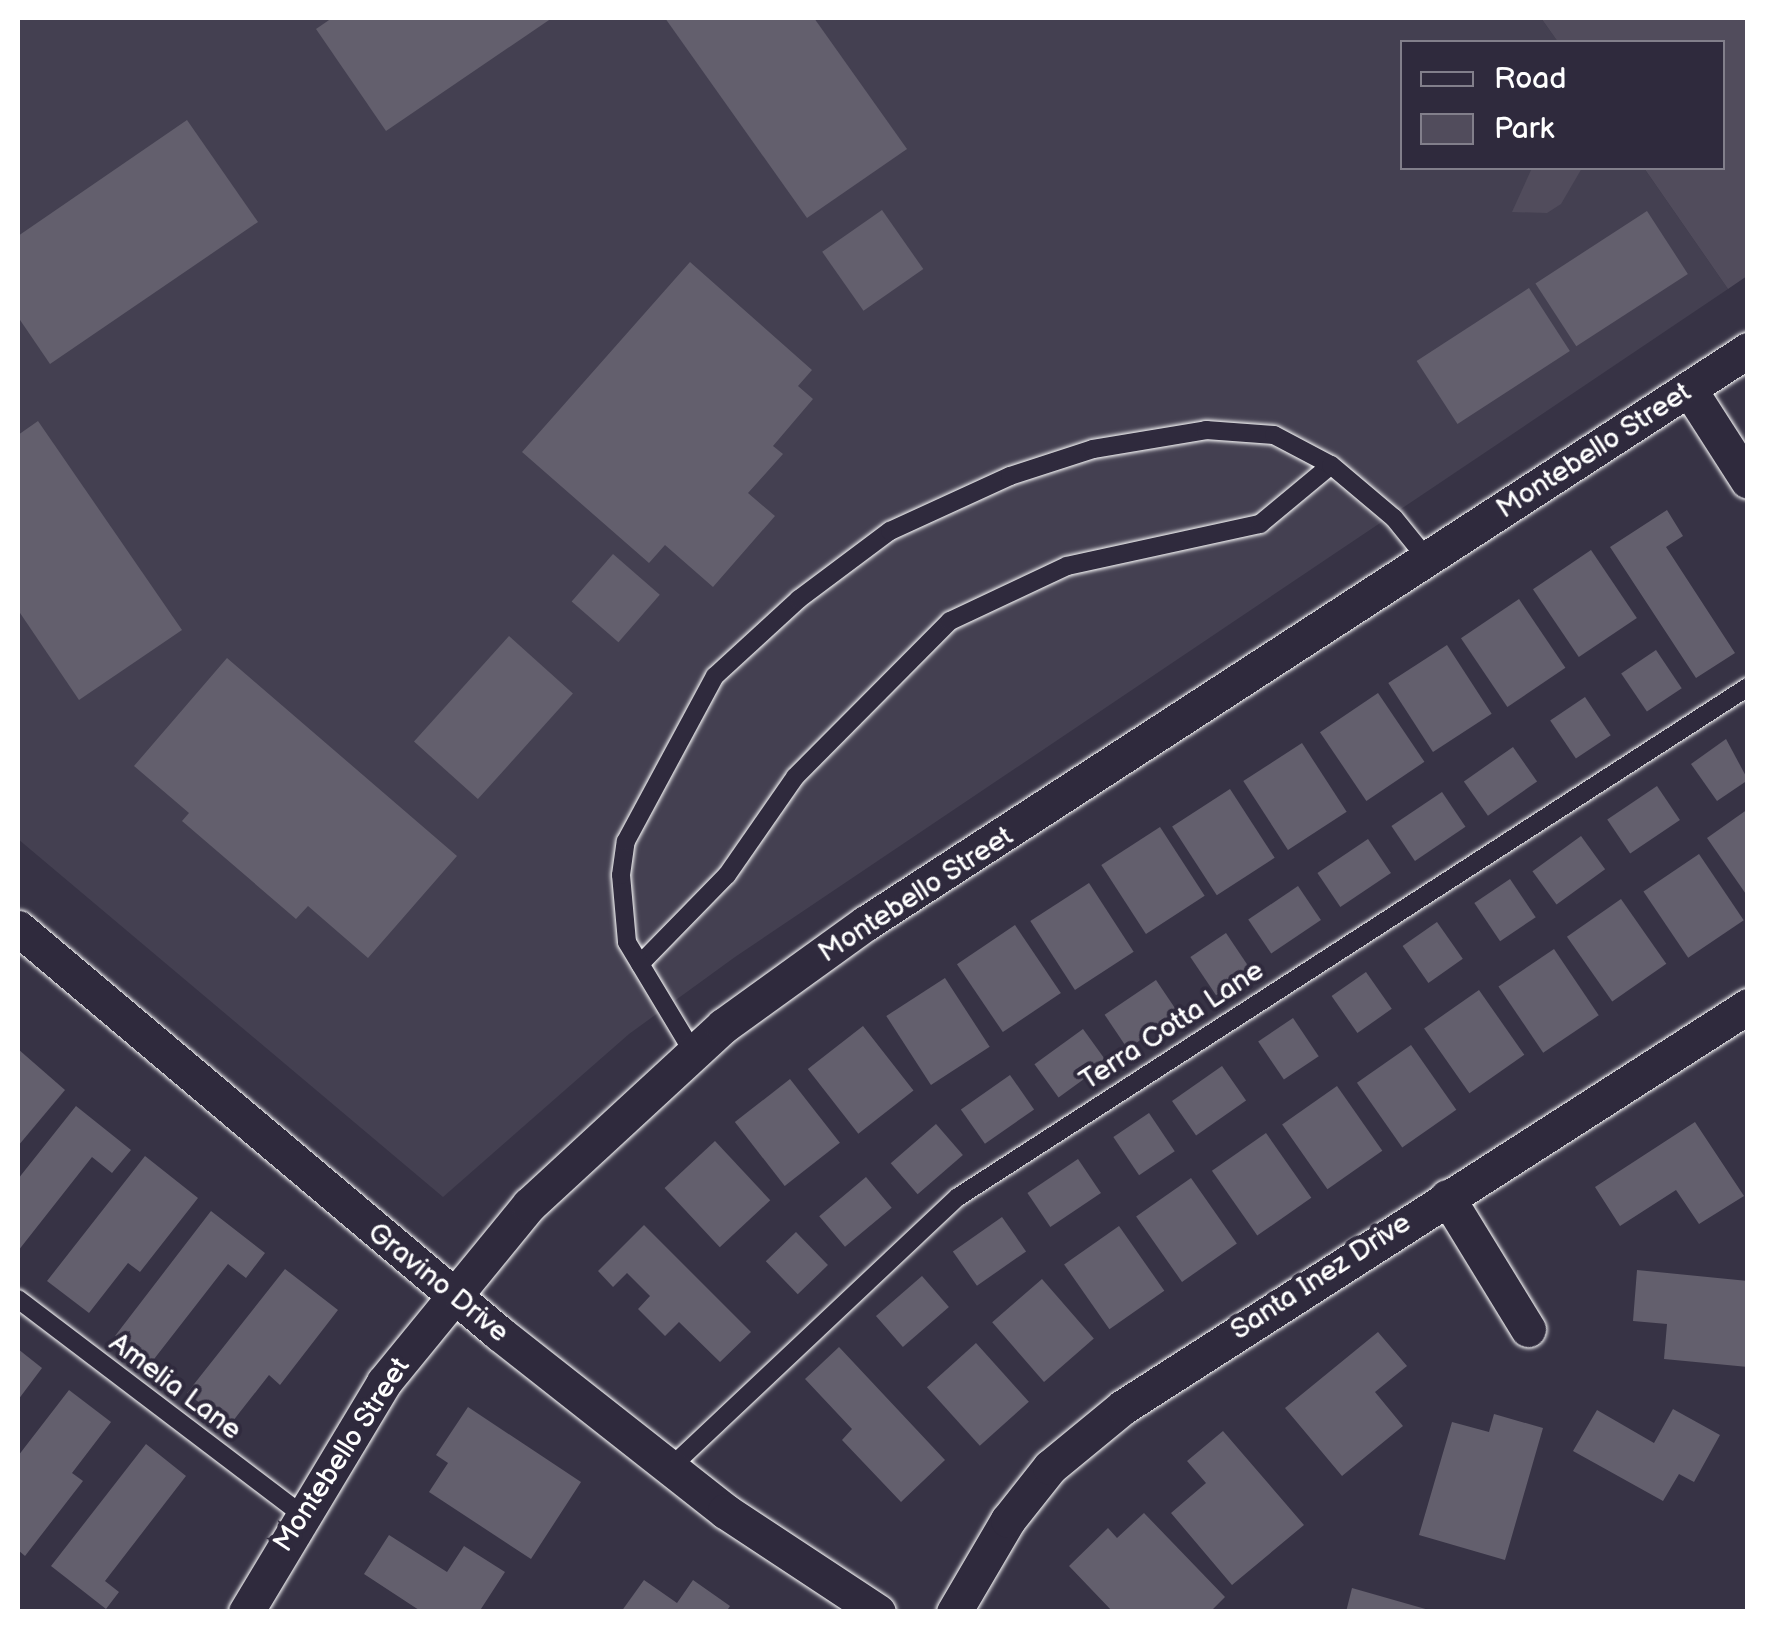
<!DOCTYPE html>
<html>
<head>
<meta charset="utf-8">
<style>
  body { margin:0 }
  #map { position:relative; width:1765px; height:1629px; overflow:hidden; background:#373345; font-family:"Balsamiq Sans",sans-serif }
  div>[style] { position:absolute }
  .built>* { inset:0; background:#444051 }
  .green>* { inset:0; background:#514c5c }
  .building>* { inset:0; background:#635f6d; transform-origin:0 0 }
  .roads { filter:drop-shadow(0 0 2px #fff) drop-shadow(0 0 2px #fff) }
  .lane>* { height:18px; margin:-9px; padding:0 9px; transform-origin:9px; border-radius:9px; background:#2f2a3d }
  .street>* { height:35px; margin:-17.5px; padding:0 17.5px; transform-origin:17.5px; border-radius:17.5px; background:#2f2a3d }
  span { translate:-50% -50%; white-space:nowrap; text-align:center; line-height:1.15; -webkit-text-stroke:8px #2f2a3d; paint-order:stroke }
  .street-label { font-size:28px; color:#fff }
  .frame { position:absolute; inset:0; border:20px solid #fff; pointer-events:none }
  .legend { position:absolute; left:1400px; top:40px; width:325px; height:130px; box-sizing:border-box; background:#2f2a3d; border:2px solid #827f8b; margin:0; padding:12px 18px; list-style:none; font-size:30px; color:#fff }
  .legend li { display:flex; align-items:center; gap:20px; height:50px }
  .legend b { width:50px; border:2px solid #827f8b }
</style>
</head>
<body>
<div id="map">
  <div class="built">
    <i style="clip-path:polygon(18px 18px,1541px 18px,1558px 42px,1402px 42px,1402px 168px,1644px 168px,1728px 289px,735px 957px,629px 1034px,443px 1197px,18px 839px)"></i>
  </div>
  <div class="green">
    <i style="clip-path:polygon(1541px 18px,1747px 18px,1747px 276px,1728px 289px,1644px 168px,1722px 168px,1722px 42px,1558px 42px)"></i>
    <i style="clip-path:polygon(1532px 168px,1582px 168px,1561px 204px,1547px 213px,1512px 212px)"></i>
  </div>
  <div class="building">
    <i style="clip-path:polygon(332px 18px,552px 18px,386px 131px,316px 29px)"></i>
    <i style="clip-path:polygon(665px 18px,814px 18px,907px 149px,807px 218px)"></i>
    <i style="clip-path:polygon(187px 120px,258px 222px,50px 364px,18px 317px,18px 236px)"></i>
    <i style="left:882px;top:210px;width:72px;height:73px;rotate:55deg"></i>
    <i style="left:1647px;top:211px;width:75px;height:133px;rotate:57deg"></i>
    <i style="clip-path:polygon(690px 262px,812px 370px,798px 386px,813px 399px,773px 446px,783px 454px,748px 493px,775px 516px,713px 587px,665px 545px,649px 563px,522px 452px)"></i>
    <i style="left:1529px;top:288px;width:75px;height:134px;rotate:57deg"></i>
    <i style="clip-path:polygon(38px 421px,182px 630px,79px 700px,18px 610px,18px 435px)"></i>
    <i style="clip-path:polygon(1667px 510px,1683px 536px,1666px 547px,1735px 653px,1696px 678px,1610px 547px)"></i>
    <i style="left:1591px;top:550px;width:82px;height:70px;rotate:56deg"></i>
    <i style="left:613px;top:554px;width:62px;height:63px;rotate:41deg"></i>
    <i style="left:1519px;top:599px;width:83px;height:70px;rotate:56deg"></i>
    <i style="left:509px;top:636px;width:86px;height:142px;rotate:42deg"></i>
    <i style="left:1447px;top:645px;width:82px;height:70px;rotate:57deg"></i>
    <i style="left:1656px;top:650px;width:46px;height:42px;rotate:56deg"></i>
    <i style="clip-path:polygon(227px 658px,457px 856px,368px 958px,308px 906px,296px 919px,182px 821px,189px 813px,134px 766px)"></i>
    <i style="left:1378px;top:693px;width:83px;height:70px;rotate:56deg"></i>
    <i style="left:1585px;top:697px;width:46px;height:42px;rotate:56deg"></i>
    <i style="clip-path:polygon(1726px 739px,1748px 780px,1717px 801px,1691px 764px)"></i>
    <i style="left:1302px;top:743px;width:82px;height:70px;rotate:57deg"></i>
    <i style="left:1513px;top:747px;width:42px;height:60px;rotate:55deg"></i>
    <i style="left:1657px;top:786px;width:41px;height:60px;rotate:56deg"></i>
    <i style="left:1230px;top:789px;width:82px;height:69px;rotate:57deg"></i>
    <i style="left:1442px;top:792px;width:42px;height:61px;rotate:56deg"></i>
    <i style="clip-path:polygon(1748px 809px,1748px 897px,1707px 838px)"></i>
    <i style="left:1160px;top:827px;width:82px;height:70px;rotate:57deg"></i>
    <i style="left:1581px;top:836px;width:41px;height:60px;rotate:54deg"></i>
    <i style="left:1368px;top:839px;width:41px;height:61px;rotate:56deg"></i>
    <i style="left:1699px;top:854px;width:80px;height:67px;rotate:56deg"></i>
    <i style="left:1510px;top:879px;width:46px;height:43px;rotate:56deg"></i>
    <i style="left:1089px;top:883px;width:82px;height:70px;rotate:57deg"></i>
    <i style="left:1298px;top:886px;width:41px;height:60px;rotate:56deg"></i>
    <i style="left:1621px;top:899px;width:79px;height:66px;rotate:55deg"></i>
    <i style="left:1437px;top:922px;width:45px;height:42px;rotate:55deg"></i>
    <i style="left:1015px;top:925px;width:82px;height:70px;rotate:56deg"></i>
    <i style="left:1226px;top:933px;width:46px;height:43px;rotate:56deg"></i>
    <i style="left:1554px;top:949px;width:80px;height:67px;rotate:56deg"></i>
    <i style="left:1366px;top:972px;width:45px;height:42px;rotate:55deg"></i>
    <i style="left:945px;top:978px;width:82px;height:70px;rotate:57deg"></i>
    <i style="left:1156px;top:980px;width:41px;height:62px;rotate:56deg"></i>
    <i style="left:1479px;top:990px;width:79px;height:67px;rotate:55deg"></i>
    <i style="left:1293px;top:1018px;width:46px;height:42px;rotate:56deg"></i>
    <i style="left:863px;top:1026px;width:82px;height:70px;rotate:52deg"></i>
    <i style="left:1083px;top:1029px;width:41px;height:60px;rotate:54deg"></i>
    <i style="left:1411px;top:1045px;width:79px;height:66px;rotate:55deg"></i>
    <i style="clip-path:polygon(18px 1049px,65px 1090px,18px 1146px)"></i>
    <i style="left:1222px;top:1066px;width:42px;height:61px;rotate:55deg"></i>
    <i style="left:1010px;top:1075px;width:42px;height:60px;rotate:55deg"></i>
    <i style="left:790px;top:1079px;width:81px;height:70px;rotate:52deg"></i>
    <i style="left:1337px;top:1086px;width:79px;height:67px;rotate:55deg"></i>
    <i style="clip-path:polygon(76px 1106px,131px 1150px,112px 1173px,92px 1157px,18px 1251px,18px 1179px)"></i>
    <i style="left:1149px;top:1113px;width:46px;height:43px;rotate:56deg"></i>
    <i style="clip-path:polygon(1695px 1122px,1744px 1196px,1699px 1224px,1676px 1190px,1620px 1226px,1595px 1187px)"></i>
    <i style="left:936px;top:1124px;width:41px;height:60px;rotate:49deg"></i>
    <i style="left:1266px;top:1133px;width:79px;height:66px;rotate:55deg"></i>
    <i style="left:715px;top:1141px;width:81px;height:69px;rotate:47deg"></i>
    <i style="clip-path:polygon(145px 1156px,198px 1198px,140px 1272px,128px 1263px,89px 1313px,47px 1281px)"></i>
    <i style="left:1078px;top:1159px;width:41px;height:61px;rotate:56deg"></i>
    <i style="left:866px;top:1177px;width:40px;height:61px;rotate:50deg"></i>
    <i style="left:1191px;top:1178px;width:80px;height:67px;rotate:55deg"></i>
    <i style="clip-path:polygon(211px 1211px,265px 1253px,246px 1278px,228px 1264px,151px 1363px,115px 1336px)"></i>
    <i style="left:1002px;top:1217px;width:42px;height:60px;rotate:55deg"></i>
    <i style="clip-path:polygon(644px 1225px,751px 1332px,720px 1362px,679px 1322px,665px 1336px,638px 1309px,650px 1296px,627px 1273px,613px 1287px,598px 1271px)"></i>
    <i style="left:1119px;top:1226px;width:79px;height:67px;rotate:55deg"></i>
    <i style="left:796px;top:1232px;width:46px;height:42px;rotate:46deg"></i>
    <i style="clip-path:polygon(285px 1269px,338px 1310px,280px 1385px,269px 1375px,229px 1426px,187px 1393px)"></i>
    <i style="clip-path:polygon(1637px 1270px,1748px 1281px,1748px 1367px,1664px 1359px,1667px 1324px,1633px 1321px)"></i>
    <i style="left:922px;top:1276px;width:41px;height:61px;rotate:49deg"></i>
    <i style="left:1042px;top:1279px;width:79px;height:66px;rotate:49deg"></i>
    <i style="clip-path:polygon(1378px 1332px,1407px 1366px,1375px 1392px,1403px 1426px,1342px 1476px,1285px 1408px)"></i>
    <i style="left:976px;top:1343px;width:79px;height:66px;rotate:48deg"></i>
    <i style="clip-path:polygon(839px 1347px,945px 1460px,901px 1502px,842px 1440px,852px 1429px,805px 1379px)"></i>
    <i style="clip-path:polygon(18px 1349px,42px 1368px,18px 1400px)"></i>
    <i style="clip-path:polygon(69px 1390px,111px 1422px,72px 1473px,83px 1481px,25px 1556px,18px 1550px,18px 1456px)"></i>
    <i style="clip-path:polygon(468px 1407px,581px 1482px,531px 1559px,429px 1492px,448px 1463px,436px 1455px)"></i>
    <i style="clip-path:polygon(1673px 1409px,1720px 1435px,1694px 1482px,1679px 1474px,1663px 1501px,1573px 1451px,1597px 1410px,1654px 1443px)"></i>
    <i style="clip-path:polygon(1494px 1414px,1543px 1428px,1505px 1560px,1419px 1535px,1452px 1422px,1489px 1432px)"></i>
    <i style="clip-path:polygon(1223px 1431px,1304px 1525px,1232px 1585px,1171px 1513px,1206px 1483px,1187px 1461px)"></i>
    <i style="clip-path:polygon(146px 1444px,186px 1476px,105px 1581px,119px 1592px,106px 1609px,51px 1566px)"></i>
    <i style="clip-path:polygon(1144px 1513px,1225px 1597px,1210px 1612px,1113px 1612px,1069px 1566px,1108px 1528px,1117px 1538px)"></i>
    <i style="clip-path:polygon(389px 1535px,447px 1572px,464px 1546px,505px 1572px,479px 1612px,422px 1612px,364px 1574px)"></i>
    <i style="clip-path:polygon(644px 1580px,677px 1603px,693px 1580px,730px 1606px,726px 1612px,621px 1612px)"></i>
    <i style="clip-path:polygon(1352px 1588px,1429px 1610px,1428px 1612px,1346px 1612px)"></i>
  </div>
  <div class="roads">
    <div class="lane">
      <i style="left:640px;top:964px;width:124px;rotate:-45.7deg"></i>
      <i style="left:727px;top:875px;width:119px;rotate:-55.2deg"></i>
      <i style="left:795px;top:777px;width:220px;rotate:-45.2deg"></i>
      <i style="left:950px;top:621px;width:129px;rotate:-25.2deg"></i>
      <i style="left:1067px;top:566px;width:198px;rotate:-12.3deg"></i>
      <i style="left:1260px;top:524px;width:92px;rotate:-39.7deg"></i>
      <i style="left:693px;top:1052px;width:128px;rotate:-121deg"></i>
      <i style="left:627px;top:942px;width:67px;rotate:-95.1deg"></i>
      <i style="left:621px;top:875px;width:34px;rotate:-82deg"></i>
      <i style="left:626px;top:841px;width:187px;rotate:-61.7deg"></i>
      <i style="left:715px;top:676px;width:114px;rotate:-42.5deg"></i>
      <i style="left:799px;top:599px;width:114px;rotate:-36.8deg"></i>
      <i style="left:890px;top:531px;width:132px;rotate:-24.6deg"></i>
      <i style="left:1010px;top:476px;width:87px;rotate:-18deg"></i>
      <i style="left:1093px;top:449px;width:115px;rotate:-9.5deg"></i>
      <i style="left:1206px;top:430px;width:68px;rotate:4.2deg"></i>
      <i style="left:1274px;top:435px;width:64px;rotate:27.8deg"></i>
      <i style="left:1331px;top:465px;width:82px;rotate:40.1deg"></i>
      <i style="left:1394px;top:518px;width:54px;rotate:51deg"></i>
      <i style="left:18px;top:1299px;width:355px;rotate:37.2deg"></i>
      <i style="left:670px;top:1468px;width:395px;rotate:-43.3deg"></i>
      <i style="left:958px;top:1197px;width:940px;rotate:-32.85deg"></i>
    </div>
    <div class="street">
      <i style="left:1689px;top:389px;width:109px;rotate:57.3deg"></i>
      <i style="left:18px;top:928px;width:629px;rotate:40.1deg"></i>
      <i style="left:499px;top:1333px;width:288px;rotate:38.2deg"></i>
      <i style="left:725px;top:1511px;width:183px;rotate:33.4deg"></i>
      <i style="left:1447px;top:1197px;width:155px;rotate:58.5deg"></i>
      <i style="left:246px;top:1612px;width:268px;rotate:-59deg"></i>
      <i style="left:384px;top:1382px;width:229px;rotate:-50.7deg"></i>
      <i style="left:529px;top:1205px;width:264px;rotate:-42.7deg"></i>
      <i style="left:723px;top:1026px;width:176px;rotate:-35.8deg"></i>
      <i style="left:866px;top:923px;width:1052px;rotate:-33.01deg"></i>
      <i style="left:954px;top:1612px;width:107px;rotate:-59.6deg"></i>
      <i style="left:1008px;top:1520px;width:68px;rotate:-51.6deg"></i>
      <i style="left:1050px;top:1467px;width:94px;rotate:-39.4deg"></i>
      <i style="left:1123px;top:1407px;width:743px;rotate:-32.68deg"></i>
    </div>
  </div>
  <div class="street-label">
    <span style="left:1594px;top:451px;rotate:-33deg">Montebello Street</span>
    <span style="left:916px;top:895px;rotate:-33deg">Montebello Street</span>
    <span style="left:1172px;top:1026px;rotate:-33deg">Terra Cotta Lane</span>
    <span style="left:1321px;top:1277px;rotate:-33deg">Santa Inez Drive</span>
    <span style="left:438px;top:1283px;rotate:39deg">Gravino Drive</span>
    <span style="left:175px;top:1387px;rotate:37deg">Amelia Lane</span>
    <span style="left:342px;top:1455px;rotate:-57deg">Montebello Street</span>
  </div>
  <div class="frame"></div>
  <ul class="legend">
  <li><b style="height:12px;background:#2f2a3d"></b>Road</li>
  <li><b style="height:28px;background:#514c5c"></b>Park</li>
  </ul>
</div>
</body>
</html>
